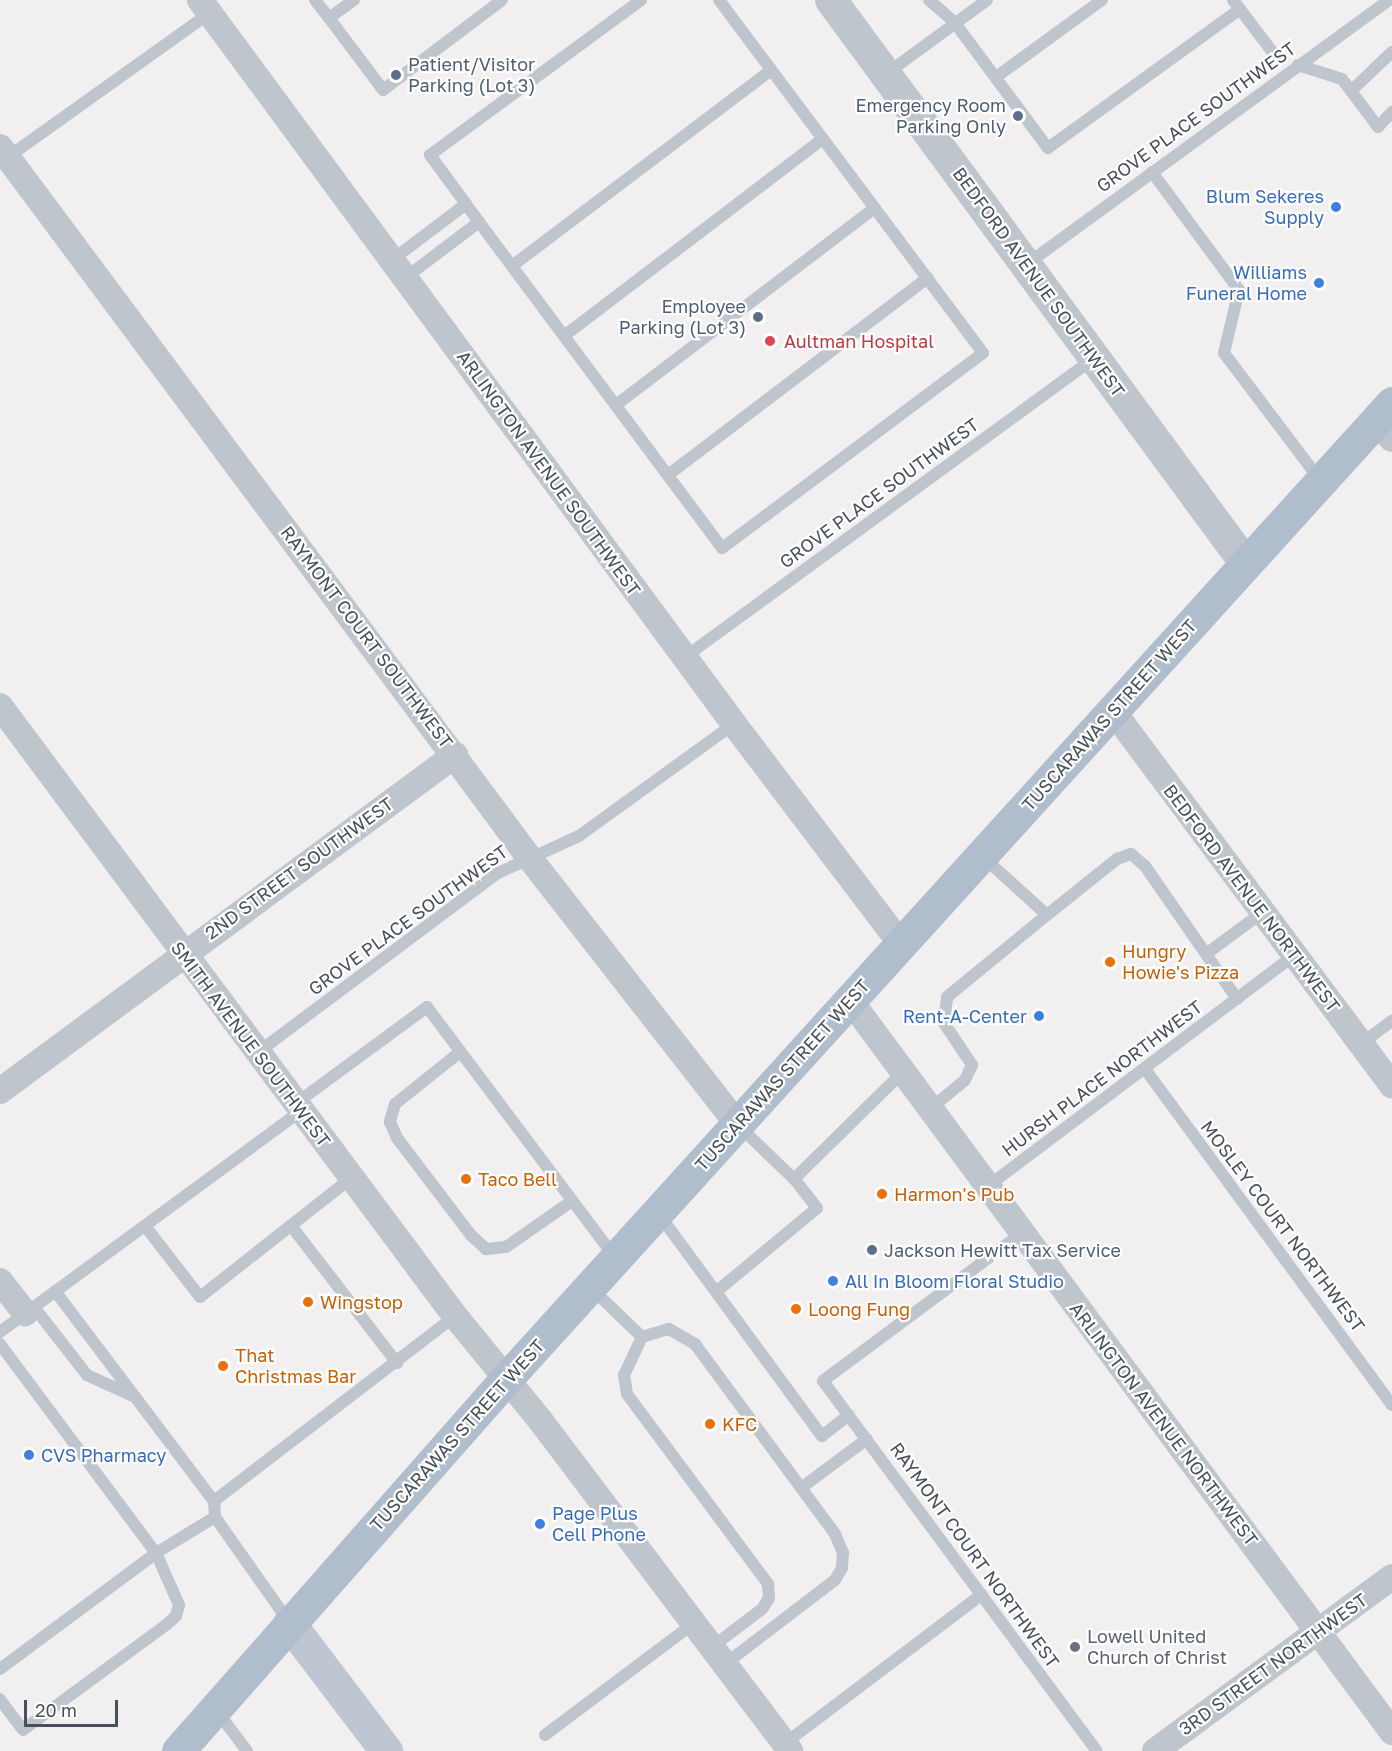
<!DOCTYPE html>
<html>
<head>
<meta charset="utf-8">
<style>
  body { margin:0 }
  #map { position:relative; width:1392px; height:1751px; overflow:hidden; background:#f1efef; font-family:"Golos Text",sans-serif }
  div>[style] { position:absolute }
  .service>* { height:12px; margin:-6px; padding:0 6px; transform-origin:6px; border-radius:6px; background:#bec5cd }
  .minor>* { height:26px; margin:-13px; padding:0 13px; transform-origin:13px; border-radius:13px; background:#bec5cd }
  .tertiary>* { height:32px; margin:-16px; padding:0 16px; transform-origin:16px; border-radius:16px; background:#bec5cd }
  .secondary>* { height:33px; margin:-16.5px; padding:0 16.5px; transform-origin:16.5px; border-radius:16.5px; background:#bec6d1 }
  .primary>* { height:33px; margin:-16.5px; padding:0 16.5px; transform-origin:16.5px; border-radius:16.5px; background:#b0bdcc }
  .dots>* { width:16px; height:16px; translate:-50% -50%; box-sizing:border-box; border:3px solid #fff; border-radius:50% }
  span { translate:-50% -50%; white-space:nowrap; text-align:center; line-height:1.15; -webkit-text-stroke:4.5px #fff; paint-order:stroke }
  .service-label { font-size:18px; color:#4e5e75 }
  .left { translate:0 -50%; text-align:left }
  .right { translate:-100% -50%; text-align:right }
  .street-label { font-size:18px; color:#48515b }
  .shop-label { font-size:18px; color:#366cbe }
  .health-label { font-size:18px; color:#be3a42 }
  .food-label { font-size:18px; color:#c56008 }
  .worship-label { font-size:18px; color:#5b616d }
  .scale { position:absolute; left:24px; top:1700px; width:94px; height:27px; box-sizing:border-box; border:3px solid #48515b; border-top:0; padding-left:8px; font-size:18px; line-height:21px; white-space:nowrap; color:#48515b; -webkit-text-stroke:4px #fff; paint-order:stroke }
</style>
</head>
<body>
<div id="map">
  <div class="service">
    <i style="left:315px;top:0;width:23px;rotate:52deg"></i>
    <i style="left:329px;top:18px;width:31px;rotate:-36deg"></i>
    <i style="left:719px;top:0;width:174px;rotate:53.2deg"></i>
    <i style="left:929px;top:0;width:35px;rotate:41deg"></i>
    <i style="left:955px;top:23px;width:156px;rotate:53.4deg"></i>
    <i style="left:1048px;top:148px;width:237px;rotate:-35.9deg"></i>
    <i style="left:1233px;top:0;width:68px;rotate:52.8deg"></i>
    <i style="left:329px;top:18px;width:90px;rotate:53.1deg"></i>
    <i style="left:383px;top:90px;width:149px;rotate:-37.1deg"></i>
    <i style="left:1298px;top:65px;width:46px;rotate:17.7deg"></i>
    <i style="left:1342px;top:79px;width:60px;rotate:53.1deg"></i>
    <i style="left:1378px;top:127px;width:21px;rotate:-47deg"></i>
    <i style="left:886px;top:74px;width:125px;rotate:-36.2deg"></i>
    <i style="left:996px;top:77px;width:131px;rotate:-36deg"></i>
    <i style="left:1351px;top:91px;width:57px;rotate:-43.6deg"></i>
    <i style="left:8px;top:157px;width:248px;rotate:-35.5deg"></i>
    <i style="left:1152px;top:172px;width:147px;rotate:53.6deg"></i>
    <i style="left:1239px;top:290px;width:65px;rotate:103.4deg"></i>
    <i style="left:1224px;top:353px;width:159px;rotate:52.9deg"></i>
    <i style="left:392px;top:260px;width:93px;rotate:-37.1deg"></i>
    <i style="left:1027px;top:264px;width:448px;rotate:-36.1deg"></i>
    <i style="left:512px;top:266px;width:325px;rotate:-37.1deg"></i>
    <i style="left:405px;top:278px;width:93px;rotate:-37.1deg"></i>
    <i style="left:564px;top:336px;width:325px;rotate:-37.3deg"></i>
    <i style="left:823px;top:139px;width:267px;rotate:53.2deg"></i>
    <i style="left:983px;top:353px;width:326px;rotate:143.2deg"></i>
    <i style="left:722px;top:548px;width:429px;rotate:-126.7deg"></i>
    <i style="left:466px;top:204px;width:61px;rotate:-126.3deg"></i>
    <i style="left:430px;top:155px;width:262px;rotate:-36.3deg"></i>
    <i style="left:616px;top:405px;width:325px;rotate:-37.3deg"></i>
    <i style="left:668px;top:475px;width:326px;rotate:-37.2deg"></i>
    <i style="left:685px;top:657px;width:505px;rotate:-36.14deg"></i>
    <i style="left:1047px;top:915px;width:90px;rotate:-38.7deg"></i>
    <i style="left:1117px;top:859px;width:15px;rotate:-20deg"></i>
    <i style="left:1131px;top:854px;width:18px;rotate:41deg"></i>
    <i style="left:1145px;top:866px;width:162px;rotate:55.3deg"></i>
    <i style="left:1206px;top:954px;width:71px;rotate:-36.4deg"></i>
    <i style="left:1361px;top:1044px;width:39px;rotate:-37deg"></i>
    <i style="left:460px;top:1052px;width:83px;rotate:141.3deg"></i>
    <i style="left:395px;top:1104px;width:19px;rotate:106deg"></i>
    <i style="left:390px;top:1122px;width:17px;rotate:66deg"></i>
    <i style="left:397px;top:1138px;width:122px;rotate:52.7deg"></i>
    <i style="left:471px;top:1235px;width:21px;rotate:43deg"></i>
    <i style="left:486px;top:1249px;width:20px;rotate:-6deg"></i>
    <i style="left:506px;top:1247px;width:80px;rotate:-34.9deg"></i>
    <i style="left:257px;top:1053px;width:301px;rotate:-36.8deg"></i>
    <i style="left:498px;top:873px;width:89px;rotate:-24.6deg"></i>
    <i style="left:579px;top:836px;width:191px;rotate:-35.9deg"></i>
    <i style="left:1145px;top:1069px;width:417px;rotate:53.7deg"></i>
    <i style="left:295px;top:1104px;width:164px;rotate:-36.3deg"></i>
    <i style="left:427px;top:1007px;width:313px;rotate:53.1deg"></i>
    <i style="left:930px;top:1109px;width:45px;rotate:-39.6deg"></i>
    <i style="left:965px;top:1080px;width:17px;rotate:-65deg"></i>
    <i style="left:972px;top:1065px;width:50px;rotate:-123.7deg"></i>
    <i style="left:944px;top:1023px;width:26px;rotate:-83deg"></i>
    <i style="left:947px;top:997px;width:129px;rotate:-39.4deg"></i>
    <i style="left:1047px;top:915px;width:88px;rotate:-137.8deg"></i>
    <i style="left:794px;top:1179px;width:153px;rotate:-44.5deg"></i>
    <i style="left:988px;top:1186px;width:384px;rotate:-37deg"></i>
    <i style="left:658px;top:1213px;width:277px;rotate:53.7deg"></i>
    <i style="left:822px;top:1436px;width:34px;rotate:-38deg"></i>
    <i style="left:145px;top:1226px;width:90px;rotate:52.2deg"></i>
    <i style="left:200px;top:1297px;width:192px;rotate:-38.2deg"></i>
    <i style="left:292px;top:1227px;width:172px;rotate:52.3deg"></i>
    <i style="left:1022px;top:1233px;width:248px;rotate:143.4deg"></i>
    <i style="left:823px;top:1381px;width:460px;rotate:53.5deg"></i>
    <i style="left:590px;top:1287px;width:72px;rotate:43.9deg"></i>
    <i style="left:642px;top:1337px;width:42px;rotate:115.3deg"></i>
    <i style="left:624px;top:1375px;width:19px;rotate:81deg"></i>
    <i style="left:627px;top:1394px;width:237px;rotate:53.4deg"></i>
    <i style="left:768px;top:1584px;width:14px;rotate:86deg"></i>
    <i style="left:769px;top:1598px;width:13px;rotate:122deg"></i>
    <i style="left:762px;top:1609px;width:63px;rotate:142.8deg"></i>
    <i style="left:55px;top:1291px;width:263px;rotate:52.9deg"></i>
    <i style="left:214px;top:1501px;width:16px;rotate:86deg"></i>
    <i style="left:215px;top:1517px;width:128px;rotate:54.8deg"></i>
    <i style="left:716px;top:1292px;width:131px;rotate:-39.7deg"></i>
    <i style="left:817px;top:1208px;width:37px;rotate:-128deg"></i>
    <i style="left:794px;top:1179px;width:76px;rotate:-136.1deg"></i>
    <i style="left:34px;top:1307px;width:86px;rotate:52.1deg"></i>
    <i style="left:87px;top:1375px;width:53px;rotate:24.6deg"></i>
    <i style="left:0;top:1332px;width:373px;rotate:-36.3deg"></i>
    <i style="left:642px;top:1337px;width:28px;rotate:-17deg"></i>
    <i style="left:669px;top:1329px;width:30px;rotate:30deg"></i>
    <i style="left:695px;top:1344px;width:236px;rotate:53.6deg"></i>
    <i style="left:835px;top:1534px;width:21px;rotate:67deg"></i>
    <i style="left:843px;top:1553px;width:15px;rotate:94deg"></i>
    <i style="left:842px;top:1568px;width:14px;rotate:120deg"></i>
    <i style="left:835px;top:1580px;width:138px;rotate:142.6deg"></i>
    <i style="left:0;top:1344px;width:261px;rotate:53.3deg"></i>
    <i style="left:156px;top:1553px;width:57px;rotate:66.1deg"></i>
    <i style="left:179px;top:1605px;width:11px;rotate:105deg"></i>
    <i style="left:176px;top:1616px;width:13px;rotate:138deg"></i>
    <i style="left:166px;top:1625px;width:177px;rotate:143.7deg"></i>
    <i style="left:23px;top:1730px;width:39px;rotate:-127deg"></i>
    <i style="left:801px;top:1488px;width:82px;rotate:-36.6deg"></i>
    <i style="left:214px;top:1501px;width:304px;rotate:-37.5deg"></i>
    <i style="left:0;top:1669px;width:194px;rotate:-36.6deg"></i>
    <i style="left:156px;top:1553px;width:69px;rotate:-31.4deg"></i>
    <i style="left:217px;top:1711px;width:50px;rotate:53.1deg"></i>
    <i style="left:545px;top:1735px;width:186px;rotate:-36.9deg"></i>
    <i style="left:784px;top:1744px;width:248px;rotate:-37.1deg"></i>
  </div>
  <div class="minor">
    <i style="left:200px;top:0;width:900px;rotate:53.59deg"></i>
    <i style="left:734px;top:724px;width:276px;rotate:52.8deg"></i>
    <i style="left:0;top:147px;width:884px;rotate:53.32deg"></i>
    <i style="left:528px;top:856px;width:341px;rotate:52deg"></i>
    <i style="left:1377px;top:420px;width:24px;rotate:52deg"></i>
    <i style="left:0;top:706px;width:761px;rotate:53.28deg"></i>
    <i style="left:455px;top:1316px;width:134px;rotate:50.7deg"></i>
    <i style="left:540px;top:1420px;width:415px;rotate:52.9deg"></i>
    <i style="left:1113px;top:711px;width:467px;rotate:53.3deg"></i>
    <i style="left:850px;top:1000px;width:911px;rotate:53.48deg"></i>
    <i style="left:0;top:1091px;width:566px;rotate:-36.44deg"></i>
    <i style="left:0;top:1281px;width:41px;rotate:52deg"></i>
    <i style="left:1155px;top:1751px;width:294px;rotate:-36.3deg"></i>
  </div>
  <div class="tertiary">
    <i style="left:831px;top:0;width:700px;rotate:53.65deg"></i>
  </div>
  <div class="secondary">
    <i style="left:289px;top:1623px;width:161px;rotate:52.8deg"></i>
  </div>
  <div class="primary">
    <i style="left:178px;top:1751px;width:496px;rotate:-48.6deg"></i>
    <i style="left:506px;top:1379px;width:1318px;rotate:-47.77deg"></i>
  </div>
  <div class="dots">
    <i style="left:396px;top:75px;background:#5c6f8a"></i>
    <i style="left:1018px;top:116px;background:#5c6f8a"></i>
    <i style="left:1336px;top:207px;background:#3f7fe0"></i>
    <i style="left:1319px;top:283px;background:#3f7fe0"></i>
    <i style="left:758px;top:317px;background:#5c6f8a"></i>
    <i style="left:770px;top:341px;background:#e0444e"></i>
    <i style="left:1110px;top:962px;background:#e8710a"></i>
    <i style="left:1039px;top:1016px;background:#3f7fe0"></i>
    <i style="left:466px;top:1179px;background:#e8710a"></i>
    <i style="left:882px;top:1194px;background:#e8710a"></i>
    <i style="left:872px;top:1250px;background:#5c6f8a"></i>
    <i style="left:833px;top:1281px;background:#3f7fe0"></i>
    <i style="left:308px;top:1302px;background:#e8710a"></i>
    <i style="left:796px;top:1309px;background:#e8710a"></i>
    <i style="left:223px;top:1366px;background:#e8710a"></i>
    <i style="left:710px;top:1424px;background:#e8710a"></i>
    <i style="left:29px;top:1455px;background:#3f7fe0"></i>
    <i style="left:540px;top:1524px;background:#3f7fe0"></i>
    <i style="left:1075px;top:1647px;background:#6b7280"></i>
  </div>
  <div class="service-label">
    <span class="left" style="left:408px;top:75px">Patient/Visitor<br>Parking (Lot 3)</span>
    <span class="right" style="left:1006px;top:116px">Emergency Room<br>Parking Only</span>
    <span class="right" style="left:746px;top:317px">Employee<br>Parking (Lot 3)</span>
    <span class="left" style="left:884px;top:1250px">Jackson Hewitt Tax Service</span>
  </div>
  <div class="street-label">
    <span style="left:1196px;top:117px;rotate:-36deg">GROVE PLACE SOUTHWEST</span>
    <span style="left:1039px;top:282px;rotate:54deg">BEDFORD AVENUE SOUTHWEST</span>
    <span style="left:549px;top:473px;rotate:54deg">ARLINGTON AVENUE SOUTHWEST</span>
    <span style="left:879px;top:493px;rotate:-36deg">GROVE PLACE SOUTHWEST</span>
    <span style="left:367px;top:637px;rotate:53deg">RAYMONT COURT SOUTHWEST</span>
    <span style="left:1109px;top:715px;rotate:-48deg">TUSCARAWAS STREET WEST</span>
    <span style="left:299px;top:868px;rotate:-36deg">2ND STREET SOUTHWEST</span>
    <span style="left:1252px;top:898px;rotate:53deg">BEDFORD AVENUE NORTHWEST</span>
    <span style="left:408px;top:920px;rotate:-36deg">GROVE PLACE SOUTHWEST</span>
    <span style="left:251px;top:1044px;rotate:53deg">SMITH AVENUE SOUTHWEST</span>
    <span style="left:782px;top:1075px;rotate:-48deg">TUSCARAWAS STREET WEST</span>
    <span style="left:1102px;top:1078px;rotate:-37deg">HURSH PLACE NORTHWEST</span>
    <span style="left:1283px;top:1226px;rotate:53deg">MOSLEY COURT NORTHWEST</span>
    <span style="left:1164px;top:1424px;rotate:53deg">ARLINGTON AVENUE NORTHWEST</span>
    <span style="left:457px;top:1435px;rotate:-48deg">TUSCARAWAS STREET WEST</span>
    <span style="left:975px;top:1555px;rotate:54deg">RAYMONT COURT NORTHWEST</span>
    <span style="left:1273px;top:1664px;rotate:-36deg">3RD STREET NORTHWEST</span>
  </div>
  <div class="shop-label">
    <span class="right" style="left:1324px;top:207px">Blum Sekeres<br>Supply</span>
    <span class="right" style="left:1307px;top:283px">Williams<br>Funeral Home</span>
    <span class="right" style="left:1027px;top:1016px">Rent-A-Center</span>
    <span class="left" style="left:845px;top:1281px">All In Bloom Floral Studio</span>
    <span class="left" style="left:41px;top:1455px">CVS Pharmacy</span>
    <span class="left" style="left:552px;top:1524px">Page Plus<br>Cell Phone</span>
  </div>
  <div class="health-label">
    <span class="left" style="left:784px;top:341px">Aultman Hospital</span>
  </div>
  <div class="food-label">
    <span class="left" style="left:1122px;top:962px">Hungry<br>Howie's Pizza</span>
    <span class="left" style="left:478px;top:1179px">Taco Bell</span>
    <span class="left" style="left:894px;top:1194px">Harmon's Pub</span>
    <span class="left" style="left:320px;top:1302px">Wingstop</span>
    <span class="left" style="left:808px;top:1309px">Loong Fung</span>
    <span class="left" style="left:235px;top:1366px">That<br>Christmas Bar</span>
    <span class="left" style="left:722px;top:1424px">KFC</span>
  </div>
  <div class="worship-label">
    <span class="left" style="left:1087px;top:1647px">Lowell United<br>Church of Christ</span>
  </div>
  <div class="scale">20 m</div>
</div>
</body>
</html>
